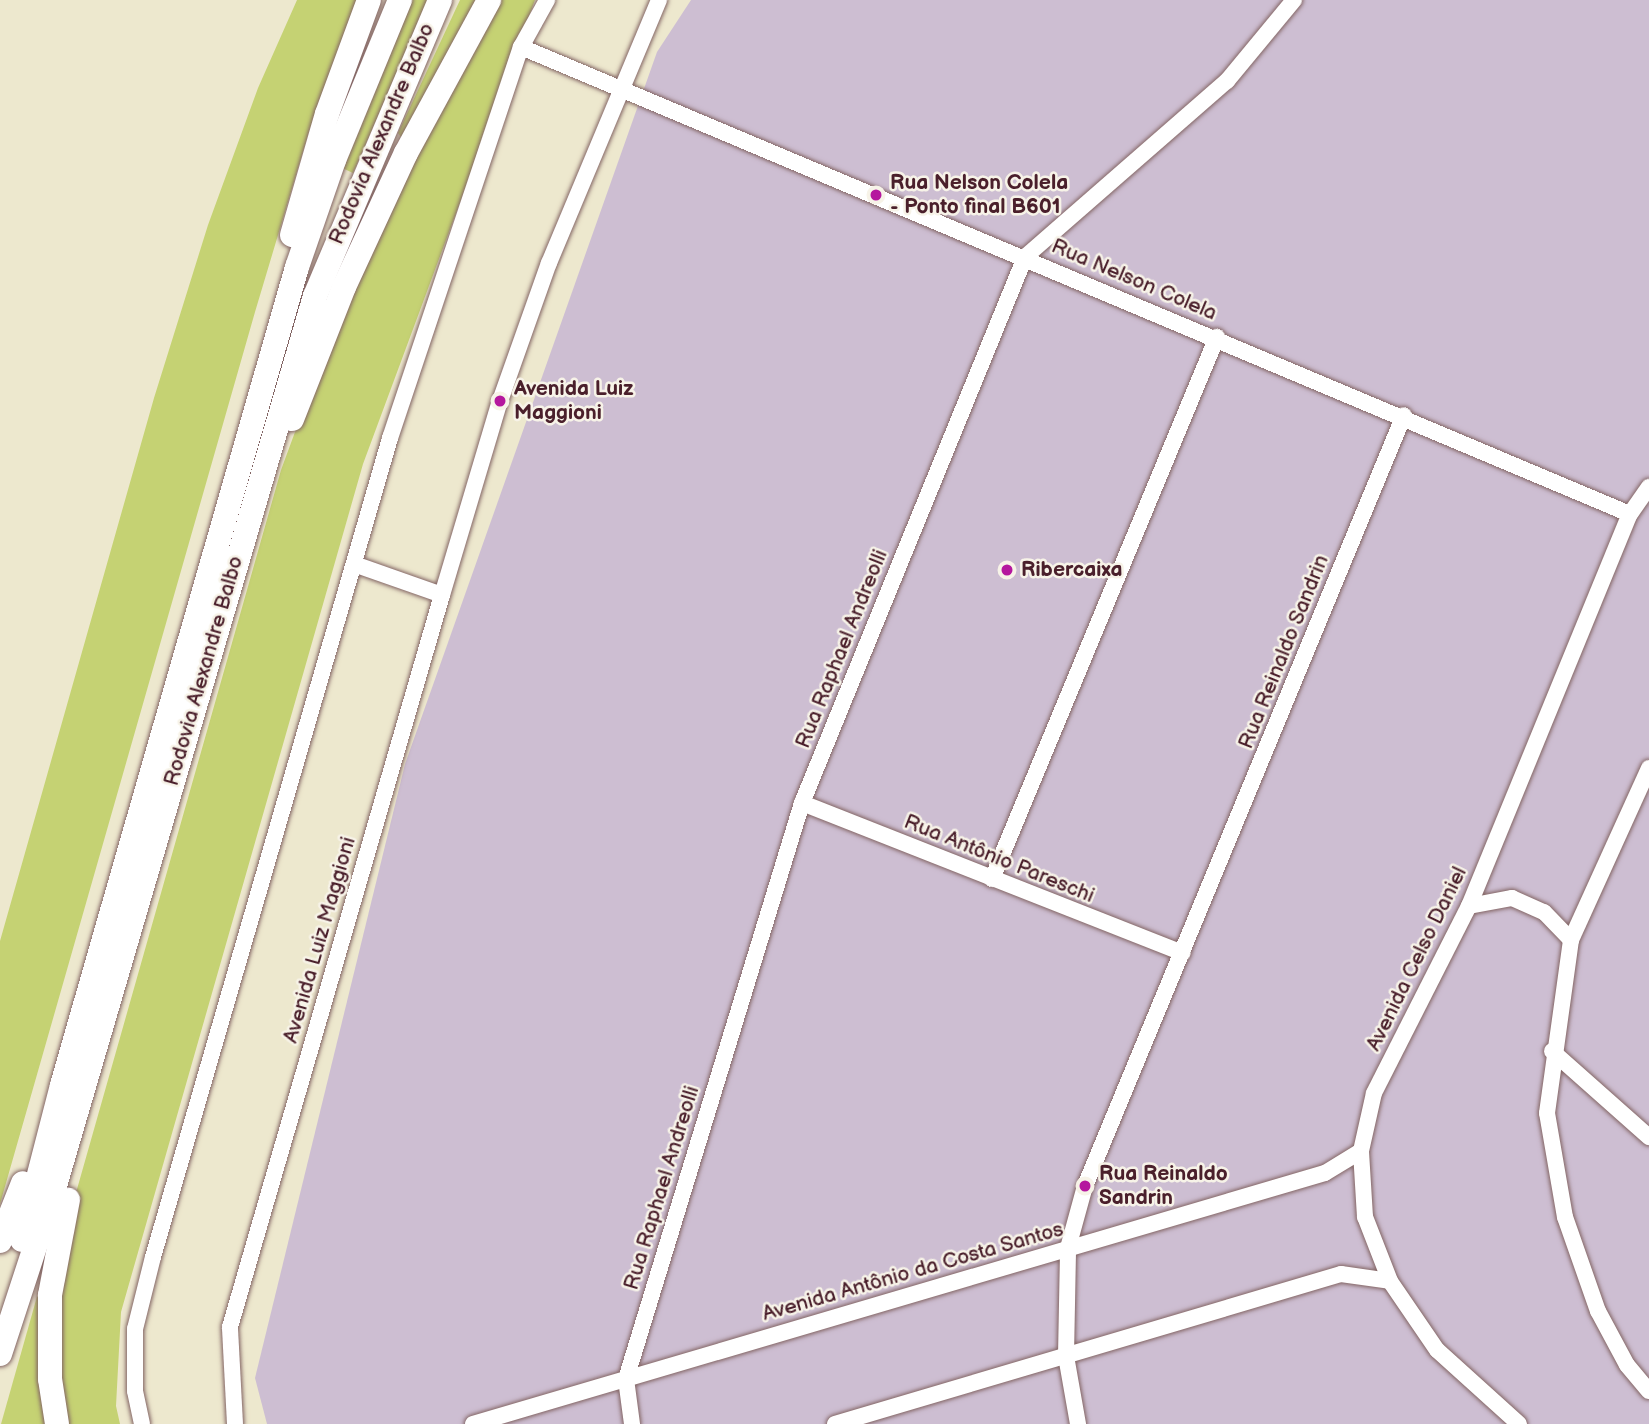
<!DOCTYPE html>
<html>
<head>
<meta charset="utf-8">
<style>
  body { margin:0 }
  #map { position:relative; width:1649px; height:1424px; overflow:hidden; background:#ede8ce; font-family:"Balsamiq Sans",sans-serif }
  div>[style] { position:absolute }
  .industrial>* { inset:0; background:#cdbed2 }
  .green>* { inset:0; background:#c5d273 }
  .roads { filter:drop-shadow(0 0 2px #836564) drop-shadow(0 0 2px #836564) }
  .minor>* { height:16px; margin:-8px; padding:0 8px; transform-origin:8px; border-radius:8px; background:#fff }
  .highway>* { height:24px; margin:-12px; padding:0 12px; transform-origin:12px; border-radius:12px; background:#fff }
  .dots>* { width:19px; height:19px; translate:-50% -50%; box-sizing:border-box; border:4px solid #f7f3e8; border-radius:50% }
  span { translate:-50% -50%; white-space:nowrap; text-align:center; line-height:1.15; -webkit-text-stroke:5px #f7f3e8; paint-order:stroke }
  .street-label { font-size:21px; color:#4a1f2b }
  .poi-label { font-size:21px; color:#4a1f2b; font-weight:700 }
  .left { translate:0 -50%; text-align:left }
</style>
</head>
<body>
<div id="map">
  <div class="industrial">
    <i style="clip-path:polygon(691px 0,1649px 0,1649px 1424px,267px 1424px,255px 1378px,405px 764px,657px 52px)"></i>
  </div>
  <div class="green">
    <i style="clip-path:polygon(297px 0,360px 0,310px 128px,255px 312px,0 1204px,0 941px,154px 398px,208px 225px,258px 88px)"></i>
    <i style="clip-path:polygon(409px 0,429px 0,353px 173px,340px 167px)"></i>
    <i style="clip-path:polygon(460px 0,476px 0,406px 135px,401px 137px,398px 133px)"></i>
    <i style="clip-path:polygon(500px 0,535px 0,363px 464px,121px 1312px,116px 1406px,120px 1424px,65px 1424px,57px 1361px,66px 1228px,281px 470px,323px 356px,404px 175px)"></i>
    <i style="clip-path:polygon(40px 1286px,50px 1424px,1px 1424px)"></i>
  </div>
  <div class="roads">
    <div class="minor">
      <i style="left:521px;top:47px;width:1203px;rotate:22.84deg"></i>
      <i style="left:354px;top:564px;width:93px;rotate:19.4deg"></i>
      <i style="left:1649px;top:768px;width:189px;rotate:114.4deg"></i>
      <i style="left:1571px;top:940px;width:175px;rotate:97.9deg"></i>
      <i style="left:1547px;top:1113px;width:106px;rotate:80.2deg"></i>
      <i style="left:1565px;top:1217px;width:100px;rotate:70.7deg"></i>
      <i style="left:1598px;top:1311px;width:61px;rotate:61.8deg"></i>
      <i style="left:1627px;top:1365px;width:34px;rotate:50deg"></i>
      <i style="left:802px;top:803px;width:409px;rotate:21.5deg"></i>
      <i style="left:992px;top:879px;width:587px;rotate:-67.46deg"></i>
      <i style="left:1469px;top:906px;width:44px;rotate:-10.5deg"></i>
      <i style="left:1512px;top:898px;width:35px;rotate:24deg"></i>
      <i style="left:1544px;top:912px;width:39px;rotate:46deg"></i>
      <i style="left:1552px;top:1051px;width:130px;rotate:41.6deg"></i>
      <i style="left:142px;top:1424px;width:34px;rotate:-102deg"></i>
      <i style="left:135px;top:1391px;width:62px;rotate:-90deg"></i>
      <i style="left:135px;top:1329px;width:74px;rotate:-76deg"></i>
      <i style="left:153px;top:1257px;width:853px;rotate:-73.86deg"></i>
      <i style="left:390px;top:438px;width:412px;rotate:-71.5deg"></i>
      <i style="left:521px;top:47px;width:54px;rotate:-61deg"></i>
      <i style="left:235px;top:1424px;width:97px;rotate:-93deg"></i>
      <i style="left:230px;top:1327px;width:762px;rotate:-73.85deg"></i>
      <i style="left:442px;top:595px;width:202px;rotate:-73.4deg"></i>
      <i style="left:500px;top:401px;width:146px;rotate:-70.5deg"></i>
      <i style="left:549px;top:263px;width:285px;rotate:-67.3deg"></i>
      <i style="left:473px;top:1424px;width:888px;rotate:-16.42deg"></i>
      <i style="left:1325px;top:1173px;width:42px;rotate:-31.4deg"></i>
      <i style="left:632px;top:1424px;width:45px;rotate:-97.6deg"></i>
      <i style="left:626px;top:1379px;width:602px;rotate:-73.01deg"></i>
      <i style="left:802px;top:803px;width:590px;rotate:-67.78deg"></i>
      <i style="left:1025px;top:257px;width:268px;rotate:-41.1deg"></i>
      <i style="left:1227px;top:81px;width:105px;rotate:-50.4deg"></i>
      <i style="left:835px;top:1424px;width:528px;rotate:-16.51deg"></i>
      <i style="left:1341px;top:1274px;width:49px;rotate:8.1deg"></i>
      <i style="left:1078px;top:1424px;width:69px;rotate:-100deg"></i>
      <i style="left:1066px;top:1356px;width:108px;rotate:-88.9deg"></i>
      <i style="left:1068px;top:1248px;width:64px;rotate:-74.7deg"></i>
      <i style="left:1085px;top:1186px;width:834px;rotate:-67.52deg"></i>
      <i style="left:1519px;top:1424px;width:110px;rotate:-137.9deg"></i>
      <i style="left:1437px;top:1350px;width:83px;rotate:-124.3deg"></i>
      <i style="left:1390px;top:1281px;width:69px;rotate:-111.3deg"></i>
      <i style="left:1365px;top:1217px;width:66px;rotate:-93.5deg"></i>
      <i style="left:1361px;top:1151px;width:59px;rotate:-77.4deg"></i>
      <i style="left:1374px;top:1093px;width:210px;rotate:-63.1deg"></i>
      <i style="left:1469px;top:906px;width:424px;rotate:-67.7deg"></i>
      <i style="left:1630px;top:514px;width:33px;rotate:-55deg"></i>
    </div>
    <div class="highway">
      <i style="left:292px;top:235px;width:126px;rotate:-73.9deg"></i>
      <i style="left:327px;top:114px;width:121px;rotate:-69.8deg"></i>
      <i style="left:292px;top:419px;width:142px;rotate:-68.5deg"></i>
      <i style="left:344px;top:287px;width:148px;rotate:-65.2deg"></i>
      <i style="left:406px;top:153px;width:174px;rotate:-61.5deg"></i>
      <i style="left:22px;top:1240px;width:160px;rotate:-75.5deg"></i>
      <i style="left:62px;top:1085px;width:851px;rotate:-73.97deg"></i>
      <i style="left:297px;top:267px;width:113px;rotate:-70.9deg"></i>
      <i style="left:334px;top:160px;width:173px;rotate:-67.6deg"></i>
      <i style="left:0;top:1241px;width:62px;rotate:-68.4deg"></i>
      <i style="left:0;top:1354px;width:174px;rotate:-71.9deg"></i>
      <i style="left:54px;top:1189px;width:930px;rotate:-73.71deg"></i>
      <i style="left:315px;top:296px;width:321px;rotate:-67.1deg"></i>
      <i style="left:57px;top:1424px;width:46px;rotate:-98.8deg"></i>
      <i style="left:50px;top:1379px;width:84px;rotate:-90deg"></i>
      <i style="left:50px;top:1295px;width:97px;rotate:-79.3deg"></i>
    </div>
  </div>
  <div class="dots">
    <i style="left:876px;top:195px;background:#b5179e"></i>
    <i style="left:500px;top:401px;background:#b5179e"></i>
    <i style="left:1007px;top:570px;background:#b5179e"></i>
    <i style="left:1085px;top:1186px;background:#b5179e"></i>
  </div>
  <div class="street-label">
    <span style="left:382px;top:134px;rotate:-67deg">Rodovia Alexandre Balbo</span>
    <span style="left:1134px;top:280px;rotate:23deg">Rua Nelson Colela</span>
    <span style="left:842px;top:649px;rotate:-68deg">Rua Raphael Andreolli</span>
    <span style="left:1284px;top:652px;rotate:-68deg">Rua Reinaldo Sandrin</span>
    <span style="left:204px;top:671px;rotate:-74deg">Rodovia Alexandre Balbo</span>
    <span style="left:999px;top:859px;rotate:22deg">Rua Antônio Pareschi</span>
    <span style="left:320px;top:940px;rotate:-74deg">Avenida Luiz Maggioni</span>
    <span style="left:1417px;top:959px;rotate:-64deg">Avenida Celso Daniel</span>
    <span style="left:662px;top:1188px;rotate:-73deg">Rua Raphael Andreolli</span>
    <span style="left:913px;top:1272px;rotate:-16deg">Avenida Antônio da Costa Santos</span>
  </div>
  <div class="poi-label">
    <span class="left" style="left:890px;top:195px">Rua Nelson Colela<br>- Ponto final B601</span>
    <span class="left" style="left:514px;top:401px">Avenida Luiz<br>Maggioni</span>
    <span class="left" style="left:1021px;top:570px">Ribercaixa</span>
    <span class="left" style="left:1099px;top:1186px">Rua Reinaldo<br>Sandrin</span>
  </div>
</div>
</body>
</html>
